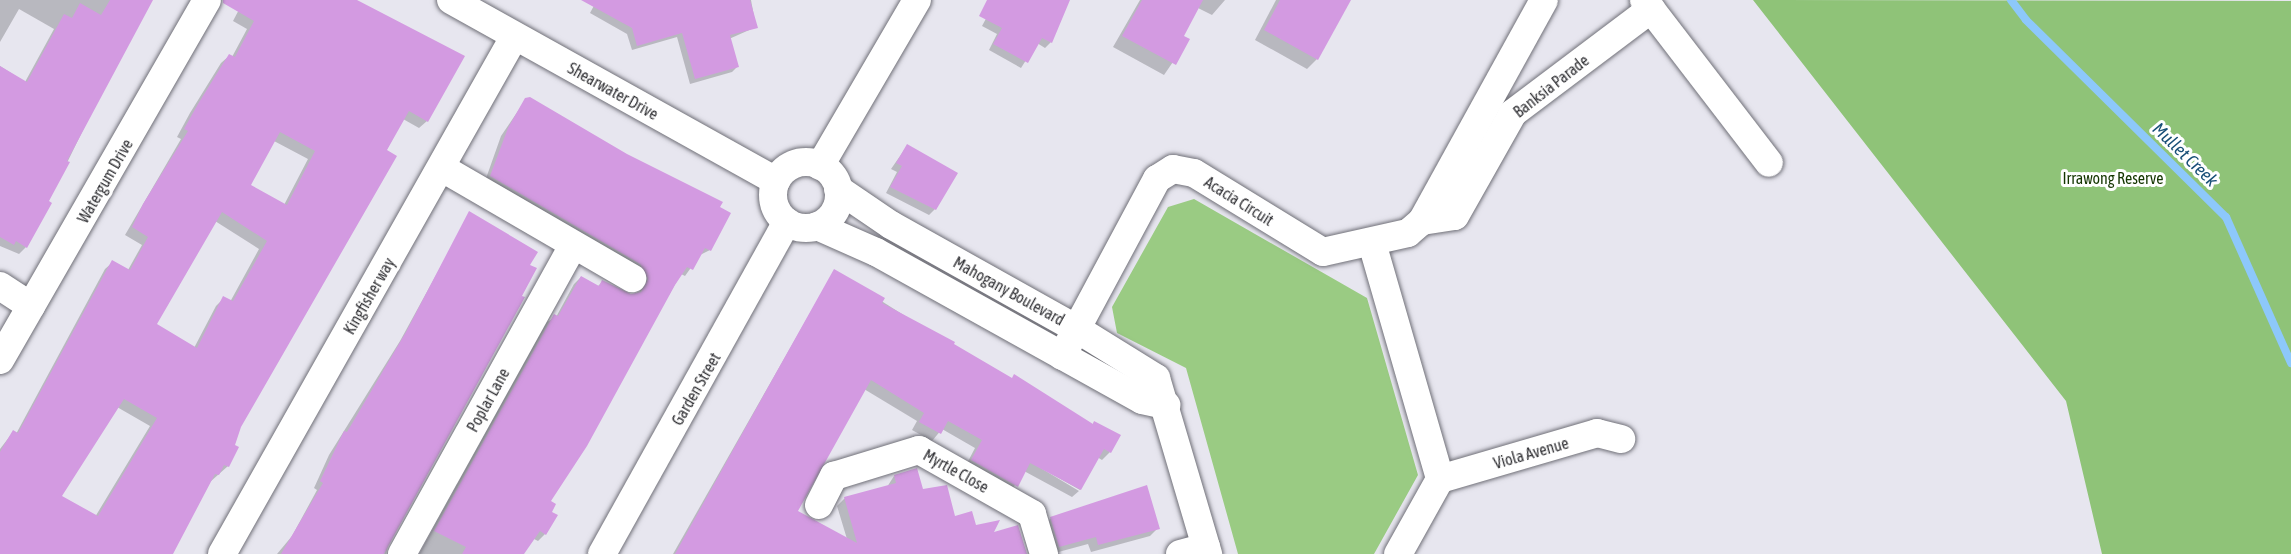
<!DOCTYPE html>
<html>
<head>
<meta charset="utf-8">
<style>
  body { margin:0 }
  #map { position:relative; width:2291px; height:554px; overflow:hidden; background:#e7e6ef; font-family:"Asap Condensed",sans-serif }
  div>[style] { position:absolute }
  .green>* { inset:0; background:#9acb83 }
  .forest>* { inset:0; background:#8fc378 }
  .shadow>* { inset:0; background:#0003 }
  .stream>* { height:8px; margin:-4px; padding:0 4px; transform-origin:4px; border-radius:4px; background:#8dc8fa }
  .building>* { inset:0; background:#d39ae1 }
  .roads { filter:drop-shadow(0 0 2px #707078) drop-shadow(0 0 2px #707078) }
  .minor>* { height:28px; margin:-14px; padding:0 14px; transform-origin:14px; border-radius:14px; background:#fff }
  .minor>.ring { margin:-14px; padding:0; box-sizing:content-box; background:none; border:28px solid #fff; border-radius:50% }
  span { translate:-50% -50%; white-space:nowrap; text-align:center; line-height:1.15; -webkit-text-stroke:6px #fff; paint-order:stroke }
  .street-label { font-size:16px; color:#313135 }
  .park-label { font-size:16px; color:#143500 }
  .water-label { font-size:18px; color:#184f77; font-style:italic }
</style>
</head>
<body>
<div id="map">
  <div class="green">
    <i style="clip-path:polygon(1194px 199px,1367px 298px,1418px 475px,1374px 554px,1238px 554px,1186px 368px,1117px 333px,1112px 307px,1168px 207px)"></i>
  </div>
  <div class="forest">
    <i style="clip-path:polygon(1753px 0,2291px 1px,2291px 554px,2102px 554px,2066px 401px)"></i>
  </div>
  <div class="shadow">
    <i style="clip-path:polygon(0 0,152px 0,121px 52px,26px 247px,19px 254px,0 246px,0 66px,25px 82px,54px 29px,19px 9px,0 42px)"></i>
    <i style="clip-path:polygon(evenodd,244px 0,353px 0,427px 121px,419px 128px,403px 119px,240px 426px,228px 466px,210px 482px,170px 554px,0 554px,0 449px,13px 432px,16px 434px,105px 269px,113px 262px,128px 270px,142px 245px,125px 235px,181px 139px,177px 137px,190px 113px,221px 63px,229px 56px,232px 57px,247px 29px,233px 21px,244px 0,274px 141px,308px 159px,284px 205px,249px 185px,274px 141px,244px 0,215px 221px,259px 249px,230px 302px,224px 298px,216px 306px,194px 348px,155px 325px,215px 221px,244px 0,117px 407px,150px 426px,95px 517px,60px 496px,117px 407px)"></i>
    <i style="clip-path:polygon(597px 0,751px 0,756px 27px,729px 39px,737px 67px,732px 72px,690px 84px,677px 37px,632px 50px,627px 34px,590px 13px)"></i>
    <i style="clip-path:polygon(996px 0,1068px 0,1051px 42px,1045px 48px,1037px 43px,1021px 68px,989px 50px,997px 34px,982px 26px)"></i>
    <i style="clip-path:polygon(1140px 0,1225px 0,1212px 15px,1198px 8px,1182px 37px,1188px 40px,1164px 75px,1113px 47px)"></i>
    <i style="clip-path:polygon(1276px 0,1349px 0,1317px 59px,1307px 69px,1255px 40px)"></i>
    <i style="clip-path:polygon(526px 99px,718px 208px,710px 250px,700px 255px,685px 276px,681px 274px,549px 501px,545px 534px,538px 541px,532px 538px,523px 554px,419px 554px,547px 322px,556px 317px,574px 284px,581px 277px,597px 287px,602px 282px,631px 296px,640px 291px,640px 278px,484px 184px,501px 136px)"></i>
    <i style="clip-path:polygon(907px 146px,935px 209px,929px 215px,886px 193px,897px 172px,891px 169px)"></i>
    <i style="clip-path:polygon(470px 213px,386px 554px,277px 554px,292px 536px,317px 490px,314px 488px,329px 455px,400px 341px)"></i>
    <i style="clip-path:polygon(834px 271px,951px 345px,1092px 425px,1094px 422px,1110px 452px,1102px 460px,1097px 457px,1080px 490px,1024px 458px,1079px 491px,1072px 497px,1024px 471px,1009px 494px,964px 469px,975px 448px,942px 429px,932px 441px,912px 430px,917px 421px,864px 389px,796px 512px,847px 539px,837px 506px,845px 498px,887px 487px,894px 476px,922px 491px,954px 518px,1025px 554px,673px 554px)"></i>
    <i style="clip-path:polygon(1051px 518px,1158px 528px,1150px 536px,1091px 552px,1088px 544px,1051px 554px,1043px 526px)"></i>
  </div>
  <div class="stream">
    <i style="left:2011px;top:0;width:25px;rotate:53deg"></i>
    <i style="left:2026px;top:20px;width:281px;rotate:44.6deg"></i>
    <i style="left:2226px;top:217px;width:160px;rotate:66deg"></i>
  </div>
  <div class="building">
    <i style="clip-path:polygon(110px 0,153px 0,67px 161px,70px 162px,49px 201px,52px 203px,27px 248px,16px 241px,14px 245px,0 237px,0 66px,27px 82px,64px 14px,72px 18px,80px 3px,101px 15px)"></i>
    <i style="clip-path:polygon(evenodd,223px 0,357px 0,465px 56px,428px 122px,409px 111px,387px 150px,397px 156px,241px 427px,235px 445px,239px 447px,229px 467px,224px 465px,219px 475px,215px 474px,173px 554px,0 554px,0 452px,13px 430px,18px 433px,112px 260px,130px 270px,148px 237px,132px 227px,143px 204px,188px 131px,184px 129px,198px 104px,229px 54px,235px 57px,254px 21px,223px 3px,223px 0,280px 132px,315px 151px,287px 205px,251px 185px,280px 132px,223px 0,222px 212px,267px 241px,233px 301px,223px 296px,197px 348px,157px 324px,222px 212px,223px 0,124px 399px,157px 418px,98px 516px,62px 496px,124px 399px)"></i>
    <i style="clip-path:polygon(581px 0,750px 0,758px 28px,730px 35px,739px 67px,695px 79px,682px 33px,637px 46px,632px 28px)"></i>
    <i style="clip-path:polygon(987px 0,1070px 0,1052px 43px,1042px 38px,1028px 63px,993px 44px,1002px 28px,979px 16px)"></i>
    <i style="clip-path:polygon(1142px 0,1203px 0,1184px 36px,1190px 39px,1176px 65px,1122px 36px)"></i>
    <i style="clip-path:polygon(1280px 0,1351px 0,1318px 60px,1264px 30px)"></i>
    <i style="clip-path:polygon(530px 97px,627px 154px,723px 202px,720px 207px,731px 213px,711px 251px,705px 248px,693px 270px,687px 267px,675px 285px,587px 446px,551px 501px,556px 504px,552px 512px,558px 515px,546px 535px,540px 531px,524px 554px,462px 554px,466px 547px,434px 531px,554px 314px,558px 316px,581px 276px,599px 286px,602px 280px,631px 294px,641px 292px,648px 279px,640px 264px,490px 176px,508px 128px,525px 98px)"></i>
    <i style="clip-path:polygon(907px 144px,958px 173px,936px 210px,890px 187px,902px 166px,896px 163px)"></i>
    <i style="clip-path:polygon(469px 211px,538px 252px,530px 265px,537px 268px,522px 296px,525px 297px,384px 554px,281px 554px,323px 483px,320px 481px,344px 431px,347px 432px,406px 332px)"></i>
    <i style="clip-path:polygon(834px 269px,885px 298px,882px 303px,955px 342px,954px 344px,1012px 378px,1014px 374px,1093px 424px,1094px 421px,1121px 435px,1111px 453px,1104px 449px,1081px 490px,1030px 463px,1018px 487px,971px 460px,982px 440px,948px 421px,941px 434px,919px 422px,924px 413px,871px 380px,798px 511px,857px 543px,844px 497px,896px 483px,894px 475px,917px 468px,923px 489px,947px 485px,955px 516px,972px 511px,976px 525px,1000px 520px,994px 532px,1018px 525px,1027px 554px,675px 554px)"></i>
    <i style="clip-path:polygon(1147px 485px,1160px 529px,1098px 545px,1096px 537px,1059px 547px,1050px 517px)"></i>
  </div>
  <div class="roads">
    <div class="minor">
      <i style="left:451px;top:0;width:372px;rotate:29.1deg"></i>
      <i style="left:1644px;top:0;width:205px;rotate:52.5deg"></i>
      <i class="ring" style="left:773px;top:162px;width:38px;height:38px"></i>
      <i style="left:820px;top:166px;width:192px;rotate:-59.7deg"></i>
      <i style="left:442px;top:168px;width:220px;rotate:30.1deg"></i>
      <i style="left:838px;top:189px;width:64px;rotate:34.2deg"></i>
      <i style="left:891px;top:225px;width:213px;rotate:29.2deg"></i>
      <i style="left:1077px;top:329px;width:93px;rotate:31.8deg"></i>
      <i style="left:1156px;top:378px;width:184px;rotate:73.5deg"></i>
      <i style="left:1422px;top:221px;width:33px;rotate:-9deg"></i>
      <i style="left:1455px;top:216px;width:118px;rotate:-60.6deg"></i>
      <i style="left:1513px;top:113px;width:173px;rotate:-37deg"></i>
      <i style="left:817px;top:226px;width:64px;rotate:23.8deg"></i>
      <i style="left:876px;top:252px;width:304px;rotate:29.1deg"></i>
      <i style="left:1142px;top:400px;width:25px;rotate:12deg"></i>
      <i style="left:1372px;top:243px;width:246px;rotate:73.9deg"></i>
      <i style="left:1440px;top:479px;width:86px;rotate:119.2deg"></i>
      <i style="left:0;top:286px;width:37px;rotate:33deg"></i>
      <i style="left:1062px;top:356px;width:201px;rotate:-61.8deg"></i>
      <i style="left:1157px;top:179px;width:19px;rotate:-32deg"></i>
      <i style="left:1173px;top:169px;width:21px;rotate:11deg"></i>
      <i style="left:1194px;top:173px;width:151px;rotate:31.5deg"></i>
      <i style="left:1323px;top:252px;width:87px;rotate:-12.6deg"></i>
      <i style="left:1408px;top:233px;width:18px;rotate:-41deg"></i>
      <i style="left:1422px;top:221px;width:252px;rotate:-61.1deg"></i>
      <i style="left:0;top:360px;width:415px;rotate:-60.1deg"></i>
      <i style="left:1440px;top:479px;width:164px;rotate:-16.3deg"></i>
      <i style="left:1597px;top:433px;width:25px;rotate:14deg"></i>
      <i style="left:819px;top:505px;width:33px;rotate:-63deg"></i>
      <i style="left:834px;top:476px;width:89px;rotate:-17deg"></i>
      <i style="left:919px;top:450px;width:130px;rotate:29.5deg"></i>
      <i style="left:1032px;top:514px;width:42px;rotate:73.3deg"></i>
      <i style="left:222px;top:554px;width:594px;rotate:-60.54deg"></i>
      <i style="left:402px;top:554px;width:353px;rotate:-61deg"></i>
      <i style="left:602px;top:554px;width:380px;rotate:-60.9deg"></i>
      <i style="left:1180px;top:554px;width:27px;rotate:-15deg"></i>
    </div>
  </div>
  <div class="street-label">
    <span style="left:1551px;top:86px;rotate:-38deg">Banksia Parade</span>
    <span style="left:613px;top:91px;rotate:29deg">Shearwater Drive</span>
    <span style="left:105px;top:181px;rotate:-60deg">Watergum Drive</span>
    <span style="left:1239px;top:201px;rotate:32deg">Acacia Circuit</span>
    <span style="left:1009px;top:291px;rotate:29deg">Mahogany Boulevard</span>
    <span style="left:369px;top:296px;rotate:-60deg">Kingfisher way</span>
    <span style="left:696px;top:389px;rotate:-60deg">Garden Street</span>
    <span style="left:488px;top:400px;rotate:-61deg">Poplar Lane</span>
    <span style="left:1531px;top:453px;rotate:-16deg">Viola Avenue</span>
    <span style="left:956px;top:471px;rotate:29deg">Myrtle Close</span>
  </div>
  <div class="park-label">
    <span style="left:2113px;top:178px">Irrawong Reserve</span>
  </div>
  <div class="water-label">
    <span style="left:2185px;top:155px;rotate:44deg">Mullet Creek</span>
  </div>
</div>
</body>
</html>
